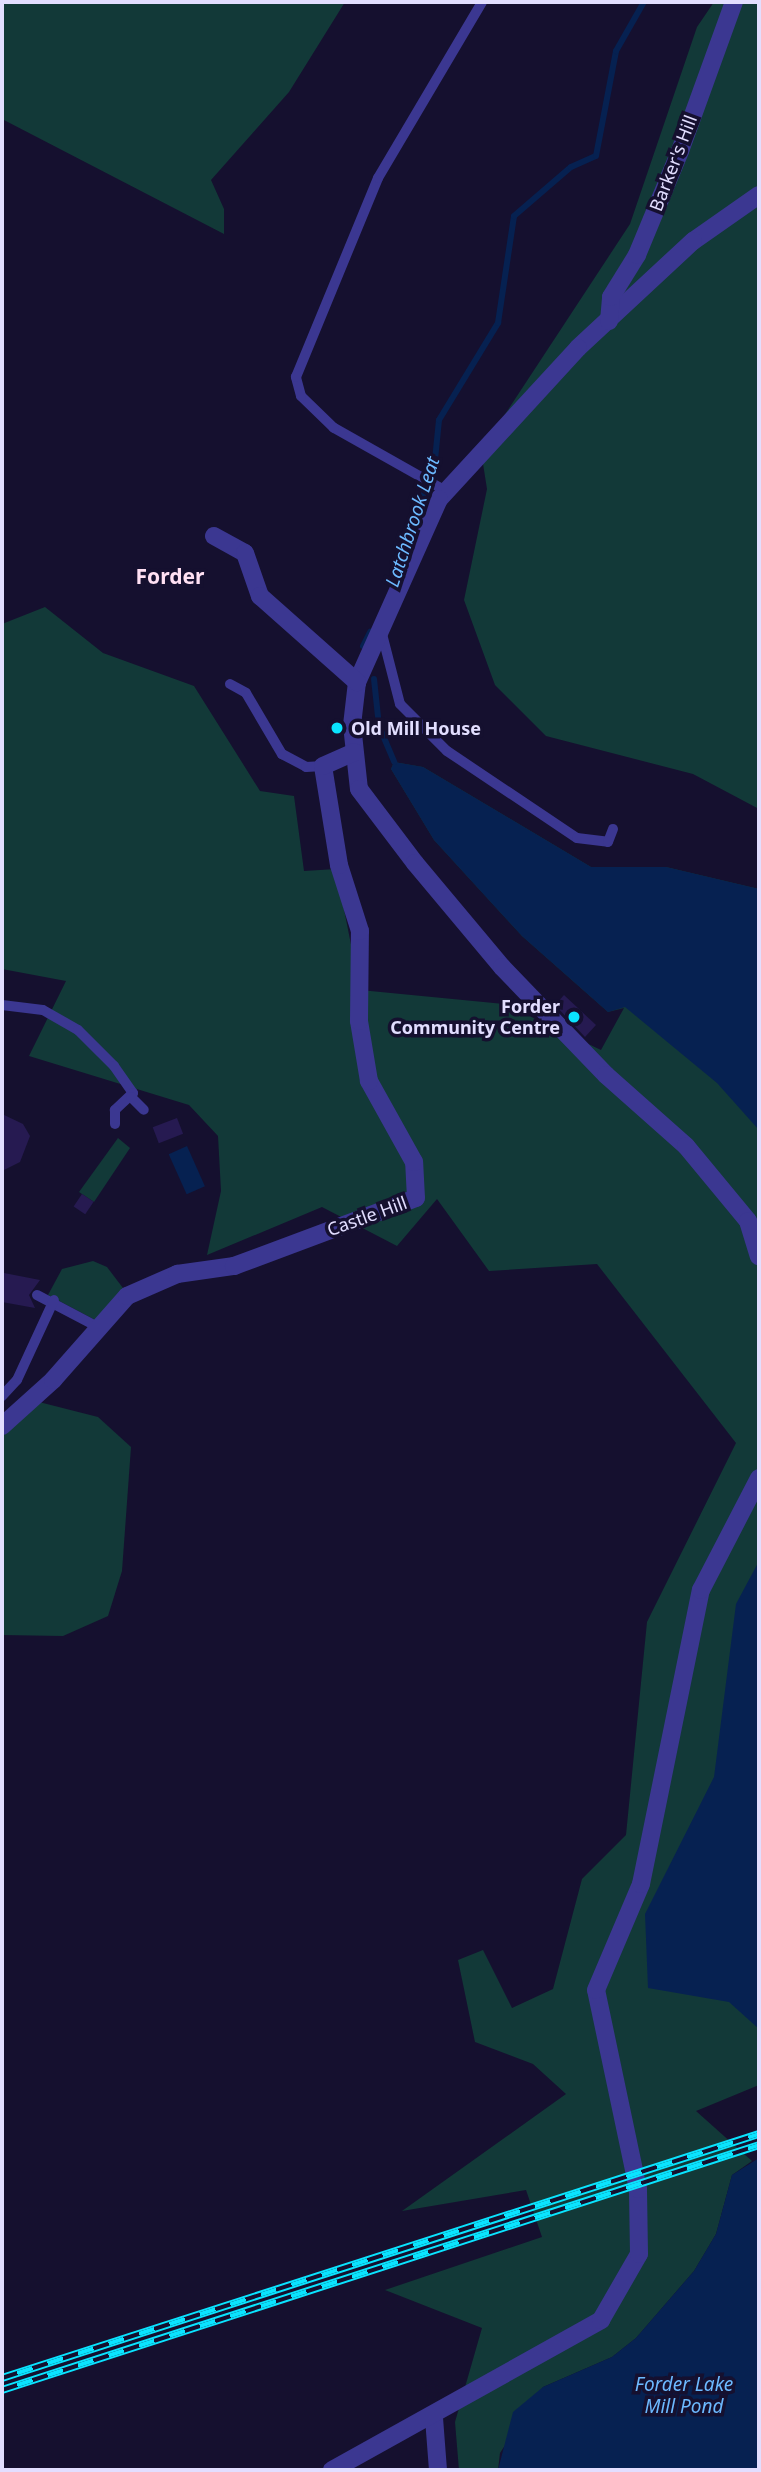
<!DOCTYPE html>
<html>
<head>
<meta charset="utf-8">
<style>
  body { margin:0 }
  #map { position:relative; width:761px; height:2472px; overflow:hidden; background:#15102f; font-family:"Noto Sans",sans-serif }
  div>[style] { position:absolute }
  .green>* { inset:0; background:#123938 }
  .water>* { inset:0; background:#062151; transform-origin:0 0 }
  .stream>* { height:6px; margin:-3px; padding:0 3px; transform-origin:3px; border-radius:3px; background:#062151 }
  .building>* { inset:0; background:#261a51; transform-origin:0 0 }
  .service>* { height:10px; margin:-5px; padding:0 5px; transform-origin:5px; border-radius:5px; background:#3b3791 }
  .minor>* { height:18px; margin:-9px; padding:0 9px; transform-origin:9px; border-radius:9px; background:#3b3791 }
  .rail>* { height:8px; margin-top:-4px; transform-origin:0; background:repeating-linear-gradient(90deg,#15102f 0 16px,#0ae4ff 0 32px); box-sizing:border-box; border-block:2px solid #0ae4ff }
  .dots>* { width:19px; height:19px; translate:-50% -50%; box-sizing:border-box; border:4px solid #15102f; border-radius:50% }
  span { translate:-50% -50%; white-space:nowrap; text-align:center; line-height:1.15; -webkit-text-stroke:7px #15102f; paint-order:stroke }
  .street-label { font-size:18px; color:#e2deff }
  .poi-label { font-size:18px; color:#e2deff; font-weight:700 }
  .left { translate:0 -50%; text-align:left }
  .right { translate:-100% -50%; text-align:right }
  .water-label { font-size:19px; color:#6cb9ff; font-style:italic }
  .quarter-label { font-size:21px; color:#ffe0f3; font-weight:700 }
  .frame { position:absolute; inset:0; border:4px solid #e2deff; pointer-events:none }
</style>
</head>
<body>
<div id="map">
  <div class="green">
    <i style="clip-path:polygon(2px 2px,345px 2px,289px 92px,211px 180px,224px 209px,224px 234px,2px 119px)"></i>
    <i style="clip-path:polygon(714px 2px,759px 2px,759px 809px,693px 774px,546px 736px,495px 685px,464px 600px,487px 489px,481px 451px,630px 224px,697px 27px)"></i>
    <i style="clip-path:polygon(45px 607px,103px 653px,194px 686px,260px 791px,294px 796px,304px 871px,336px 869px,360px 990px,504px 1004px,601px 1050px,624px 1008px,608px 1012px,522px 936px,434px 840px,391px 769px,394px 762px,423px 767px,591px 867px,666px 867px,759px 889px,759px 2085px,696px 2111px,752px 2161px,732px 2175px,716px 2234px,694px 2271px,636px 2338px,612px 2357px,543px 2387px,500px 2453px,498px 2470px,459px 2470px,455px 2422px,482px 2328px,385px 2290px,542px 2237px,526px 2190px,402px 2211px,566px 2094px,533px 2064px,475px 2042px,458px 1960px,483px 1950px,512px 2008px,553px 1989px,582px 1879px,626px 1835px,647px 1622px,736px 1443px,597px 1264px,489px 1271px,437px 1199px,397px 1246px,322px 1207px,207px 1255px,221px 1191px,218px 1136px,189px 1105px,29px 1056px,66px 981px,2px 969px,2px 624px)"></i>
    <i style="clip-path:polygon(118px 1138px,130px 1148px,94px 1202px,79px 1192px)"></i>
    <i style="clip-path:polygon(93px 1261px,107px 1267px,126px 1292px,99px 1322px,48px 1295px,62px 1269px)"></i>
    <i style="clip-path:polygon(39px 1402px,98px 1417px,131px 1447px,122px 1571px,108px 1616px,63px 1636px,2px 1635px,2px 1435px)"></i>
  </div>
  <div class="water">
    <i style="clip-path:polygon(394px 762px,423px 767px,591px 867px,666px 867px,759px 889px,759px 1130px,717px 1083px,625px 1007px,608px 1012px,522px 936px,434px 840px,391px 769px)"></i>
    <i style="left:187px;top:1146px;width:44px;height:20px;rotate:66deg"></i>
    <i style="clip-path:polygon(759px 1561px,759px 2029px,729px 2002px,648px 1988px,645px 1914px,714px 1777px,736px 1604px)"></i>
    <i style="clip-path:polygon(759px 2158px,759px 2470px,498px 2470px,513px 2412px,543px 2387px,612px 2357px,636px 2338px,694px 2271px,716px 2234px,732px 2175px)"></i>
  </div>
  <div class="stream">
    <i style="left:396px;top:575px;width:121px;rotate:-71.3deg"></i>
    <i style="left:435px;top:460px;width:40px;rotate:-84.3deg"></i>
    <i style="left:439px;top:420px;width:114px;rotate:-58.7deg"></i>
    <i style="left:498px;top:323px;width:108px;rotate:-81.5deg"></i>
    <i style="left:514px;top:216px;width:75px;rotate:-40.7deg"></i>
    <i style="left:571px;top:167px;width:27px;rotate:-24deg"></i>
    <i style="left:596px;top:156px;width:107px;rotate:-79.2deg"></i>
    <i style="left:616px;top:51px;width:56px;rotate:-60.3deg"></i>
    <i style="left:363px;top:646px;width:16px;rotate:-63deg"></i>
    <i style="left:374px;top:679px;width:47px;rotate:83.9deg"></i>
    <i style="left:379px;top:726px;width:39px;rotate:67deg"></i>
  </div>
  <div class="building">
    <i style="clip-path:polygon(564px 995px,596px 1025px,585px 1037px,555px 1005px)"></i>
    <i style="clip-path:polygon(2px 1114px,23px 1124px,30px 1136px,20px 1162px,2px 1171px)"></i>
    <i style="left:177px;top:1118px;width:17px;height:26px;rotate:69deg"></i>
    <i style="left:82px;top:1194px;width:14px;height:15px;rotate:34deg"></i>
    <i style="clip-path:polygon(4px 1273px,40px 1280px,29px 1295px,35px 1308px,2px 1302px)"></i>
  </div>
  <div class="service">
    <i style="left:446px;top:491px;width:129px;rotate:-150.6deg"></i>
    <i style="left:334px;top:428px;width:46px;rotate:-135.9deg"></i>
    <i style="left:301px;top:396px;width:20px;rotate:-105deg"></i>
    <i style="left:296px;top:377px;width:215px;rotate:-67.6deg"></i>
    <i style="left:378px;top:178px;width:204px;rotate:-59.4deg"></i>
    <i style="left:382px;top:634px;width:72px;rotate:75.6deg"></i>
    <i style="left:400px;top:704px;width:66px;rotate:45deg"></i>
    <i style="left:447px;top:751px;width:156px;rotate:33.8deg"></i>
    <i style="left:577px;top:838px;width:31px;rotate:7deg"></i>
    <i style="left:608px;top:842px;width:14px;rotate:-69deg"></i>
    <i style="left:230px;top:684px;width:18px;rotate:29deg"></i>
    <i style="left:246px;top:693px;width:71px;rotate:59.5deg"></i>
    <i style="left:282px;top:754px;width:27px;rotate:28deg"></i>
    <i style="left:306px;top:767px;width:17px;rotate:-3deg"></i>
    <i style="left:2px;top:1005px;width:41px;rotate:7deg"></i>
    <i style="left:43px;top:1010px;width:40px;rotate:29.7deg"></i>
    <i style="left:78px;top:1030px;width:51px;rotate:45deg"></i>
    <i style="left:114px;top:1066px;width:33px;rotate:55deg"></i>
    <i style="left:133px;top:1093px;width:25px;rotate:137deg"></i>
    <i style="left:115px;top:1110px;width:14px;rotate:90deg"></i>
    <i style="left:131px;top:1097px;width:18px;rotate:45deg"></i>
    <i style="left:37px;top:1295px;width:69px;rotate:27.7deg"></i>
    <i style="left:2px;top:1396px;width:22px;rotate:-47deg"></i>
    <i style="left:17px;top:1380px;width:88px;rotate:-65.2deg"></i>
  </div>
  <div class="minor">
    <i style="left:759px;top:195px;width:80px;rotate:145.1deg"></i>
    <i style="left:693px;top:241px;width:157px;rotate:137.1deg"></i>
    <i style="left:578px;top:348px;width:205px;rotate:132.6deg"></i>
    <i style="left:439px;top:499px;width:201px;rotate:114.1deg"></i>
    <i style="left:357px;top:682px;width:43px;rotate:96.6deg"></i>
    <i style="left:352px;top:725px;width:64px;rotate:83.8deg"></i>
    <i style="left:359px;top:789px;width:93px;rotate:52.9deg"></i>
    <i style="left:415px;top:863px;width:136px;rotate:50.1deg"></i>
    <i style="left:502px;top:967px;width:150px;rotate:46.1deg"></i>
    <i style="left:606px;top:1075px;width:107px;rotate:41.6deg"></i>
    <i style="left:686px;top:1146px;width:97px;rotate:50.4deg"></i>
    <i style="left:748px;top:1221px;width:37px;rotate:73deg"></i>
    <i style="left:609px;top:321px;width:24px;rotate:-85deg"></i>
    <i style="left:611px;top:297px;width:49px;rotate:-58.2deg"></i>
    <i style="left:637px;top:255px;width:113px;rotate:-67.5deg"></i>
    <i style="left:680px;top:151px;width:158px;rotate:-70.1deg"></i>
    <i style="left:214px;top:536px;width:35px;rotate:29deg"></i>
    <i style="left:245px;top:553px;width:46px;rotate:70.8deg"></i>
    <i style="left:260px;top:596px;width:130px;rotate:41.6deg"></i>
    <i style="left:2px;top:1426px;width:69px;rotate:-42deg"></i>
    <i style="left:53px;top:1380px;width:112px;rotate:-48.6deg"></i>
    <i style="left:127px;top:1296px;width:55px;rotate:-23.7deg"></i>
    <i style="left:177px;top:1274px;width:58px;rotate:-8deg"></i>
    <i style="left:234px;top:1266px;width:194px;rotate:-20.5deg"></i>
    <i style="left:416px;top:1198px;width:36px;rotate:-93deg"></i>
    <i style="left:414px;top:1162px;width:93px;rotate:-119.1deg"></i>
    <i style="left:369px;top:1081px;width:61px;rotate:-99.5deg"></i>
    <i style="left:359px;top:1021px;width:90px;rotate:-89.4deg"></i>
    <i style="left:360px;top:931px;width:69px;rotate:-107.7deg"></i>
    <i style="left:339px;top:865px;width:100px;rotate:-99.2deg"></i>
    <i style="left:323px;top:766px;width:34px;rotate:-24deg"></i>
    <i style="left:434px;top:2418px;width:52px;rotate:85.6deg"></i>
    <i style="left:332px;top:2470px;width:308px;rotate:-29.1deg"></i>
    <i style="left:601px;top:2320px;width:76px;rotate:-60.1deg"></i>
    <i style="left:639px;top:2254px;width:65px;rotate:-90.9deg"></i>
    <i style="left:638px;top:2189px;width:203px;rotate:-101.9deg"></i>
    <i style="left:596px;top:1990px;width:115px;rotate:-67deg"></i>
    <i style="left:641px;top:1884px;width:300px;rotate:-78.5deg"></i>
    <i style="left:701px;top:1590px;width:126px;rotate:-62.6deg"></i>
  </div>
  <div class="rail">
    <i style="left:2px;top:2378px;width:795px;rotate:-17.87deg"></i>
    <i style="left:2px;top:2390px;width:796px;rotate:-17.93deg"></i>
  </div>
  <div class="dots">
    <i style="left:337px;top:728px;background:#0ae4ff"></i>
    <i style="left:574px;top:1017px;background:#0ae4ff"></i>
  </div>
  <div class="street-label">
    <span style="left:673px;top:163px;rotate:-69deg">Barker's Hill</span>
    <span style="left:367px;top:1216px;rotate:-20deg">Castle Hill</span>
  </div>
  <div class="poi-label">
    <span class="left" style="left:351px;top:728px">Old Mill House</span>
    <span class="right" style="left:560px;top:1017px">Forder<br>Community Centre</span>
  </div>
  <div class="water-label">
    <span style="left:413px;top:522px;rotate:-72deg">Latchbrook Leat</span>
    <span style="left:684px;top:2396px">Forder Lake<br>Mill Pond</span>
  </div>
  <div class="quarter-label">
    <span style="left:170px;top:576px">Forder</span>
  </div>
  <div class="frame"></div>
</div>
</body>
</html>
